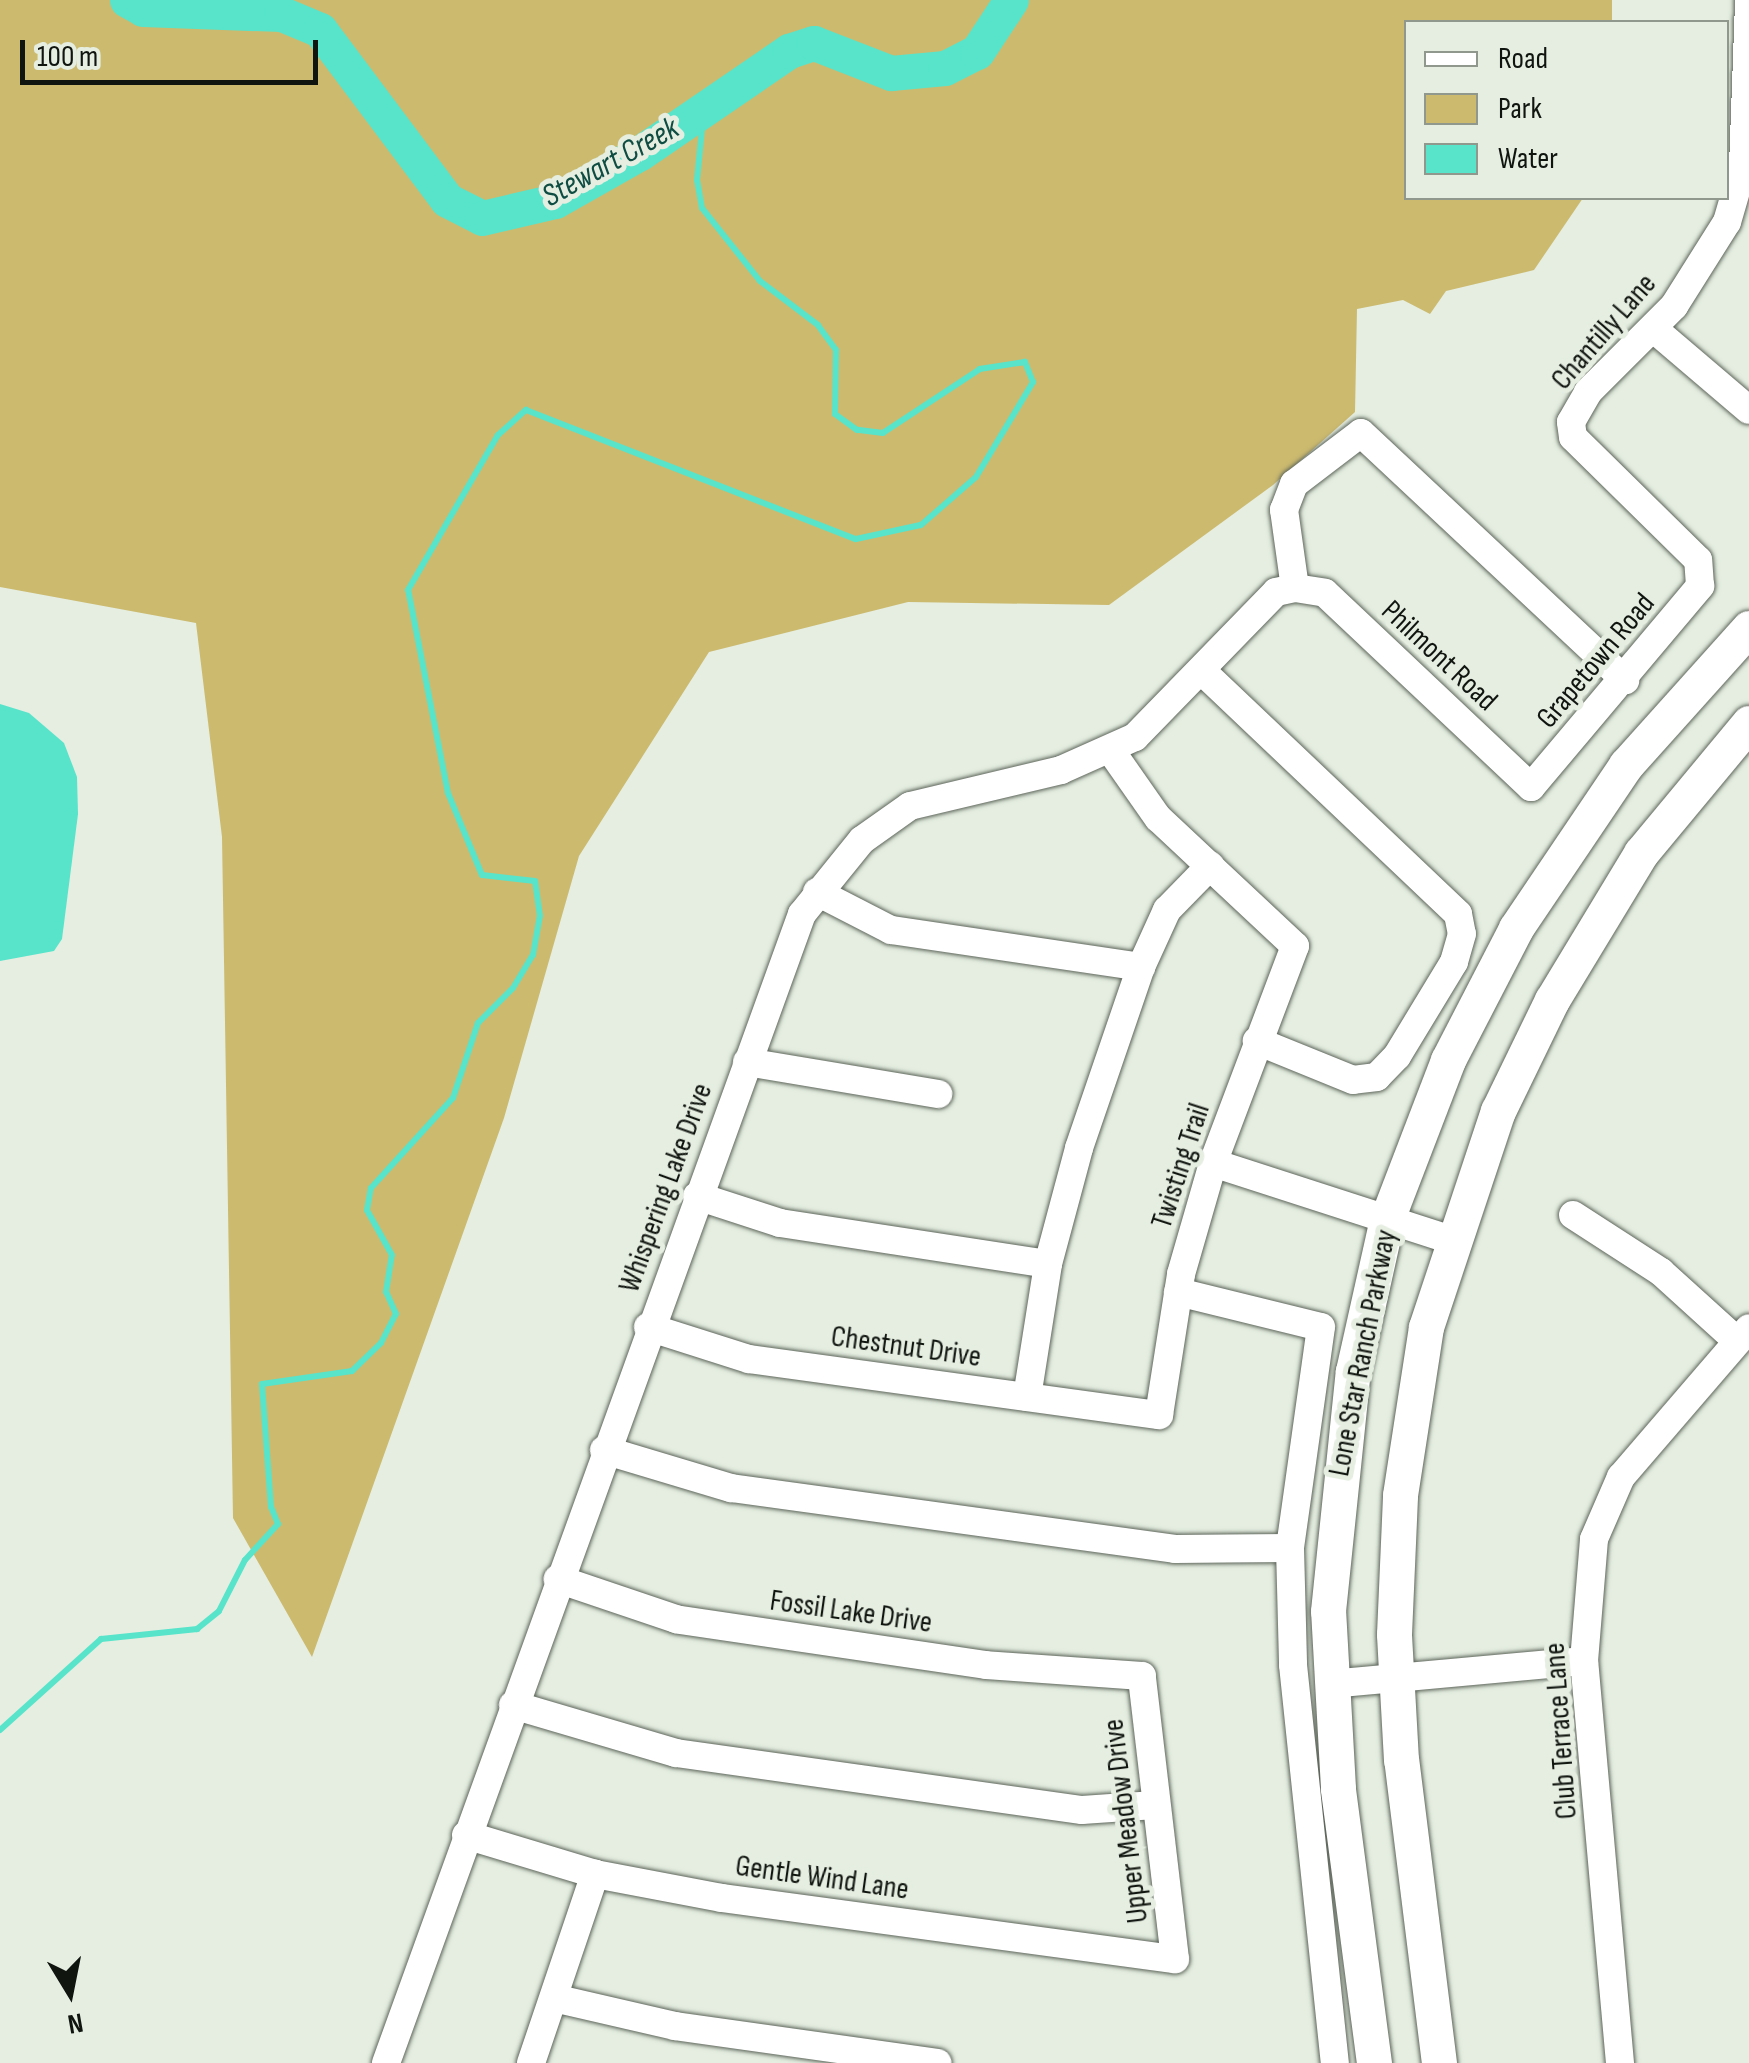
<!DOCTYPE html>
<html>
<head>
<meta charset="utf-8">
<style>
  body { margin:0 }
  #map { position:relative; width:1749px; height:2063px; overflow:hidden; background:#e5eee1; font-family:"Sofia Sans Condensed",sans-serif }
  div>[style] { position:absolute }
  .green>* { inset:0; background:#ccba6f }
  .water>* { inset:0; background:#57e4ca }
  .stream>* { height:6px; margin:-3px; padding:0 3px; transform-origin:3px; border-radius:3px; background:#57e4ca }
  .river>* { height:35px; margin:-17.5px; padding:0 17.5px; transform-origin:17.5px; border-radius:17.5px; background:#57e4ca }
  .roads { filter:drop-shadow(0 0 2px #5d655a) drop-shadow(0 0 2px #5d655a) }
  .minor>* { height:28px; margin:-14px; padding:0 14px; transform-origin:14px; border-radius:14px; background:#fff }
  .major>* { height:35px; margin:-17.5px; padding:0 17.5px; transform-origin:17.5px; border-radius:17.5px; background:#fff }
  span { translate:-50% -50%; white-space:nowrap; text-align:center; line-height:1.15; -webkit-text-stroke:10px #e5eee1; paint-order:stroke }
  .street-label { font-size:30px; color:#111510 }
  .water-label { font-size:32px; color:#0f4c42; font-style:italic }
  .legend { position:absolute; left:1404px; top:20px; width:325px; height:180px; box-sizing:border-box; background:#e5eee1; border:2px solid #90978d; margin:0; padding:12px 18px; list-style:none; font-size:30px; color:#111510 }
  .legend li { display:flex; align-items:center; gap:20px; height:50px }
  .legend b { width:50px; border:2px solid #90978d }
  .north { position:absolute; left:20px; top:1943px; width:100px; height:100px; -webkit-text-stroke:8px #e5eee1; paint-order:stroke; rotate:170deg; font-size:28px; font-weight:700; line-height:40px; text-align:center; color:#111510 }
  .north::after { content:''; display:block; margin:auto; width:35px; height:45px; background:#111510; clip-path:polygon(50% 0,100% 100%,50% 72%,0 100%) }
  .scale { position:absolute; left:20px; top:40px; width:298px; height:45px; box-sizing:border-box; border:5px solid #111510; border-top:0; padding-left:12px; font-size:30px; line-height:35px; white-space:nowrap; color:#111510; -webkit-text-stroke:8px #e5eee1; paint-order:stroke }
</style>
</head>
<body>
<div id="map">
  <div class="green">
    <i style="clip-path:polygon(0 0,1612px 0,1612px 22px,1406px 22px,1406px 198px,1583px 198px,1534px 270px,1446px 291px,1430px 314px,1403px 300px,1357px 309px,1355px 412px,1273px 485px,1109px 605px,908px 602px,709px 652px,579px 856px,504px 1118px,312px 1657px,233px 1518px,222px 837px,196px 623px,0 587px)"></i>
  </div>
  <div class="water">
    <i style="clip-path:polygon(0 704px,29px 713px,64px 743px,77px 777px,78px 814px,62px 939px,54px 951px,0 961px)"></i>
  </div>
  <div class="stream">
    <i style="left:0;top:1730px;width:136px;rotate:-42deg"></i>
    <i style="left:101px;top:1639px;width:97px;rotate:-5.9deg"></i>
    <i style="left:197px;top:1629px;width:28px;rotate:-39deg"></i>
    <i style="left:219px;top:1611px;width:57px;rotate:-63deg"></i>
    <i style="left:245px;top:1560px;width:49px;rotate:-47.5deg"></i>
    <i style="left:278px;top:1524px;width:18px;rotate:-112deg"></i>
    <i style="left:271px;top:1507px;width:123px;rotate:-94.2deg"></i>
    <i style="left:262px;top:1384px;width:91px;rotate:-8.2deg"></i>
    <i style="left:352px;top:1371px;width:40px;rotate:-44deg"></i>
    <i style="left:381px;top:1343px;width:33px;rotate:-63deg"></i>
    <i style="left:396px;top:1314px;width:24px;rotate:-114deg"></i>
    <i style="left:386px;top:1292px;width:37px;rotate:-81deg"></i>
    <i style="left:392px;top:1255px;width:51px;rotate:-119.1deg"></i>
    <i style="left:367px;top:1210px;width:22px;rotate:-80deg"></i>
    <i style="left:371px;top:1188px;width:122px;rotate:-47.7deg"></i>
    <i style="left:453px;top:1098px;width:79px;rotate:-71.6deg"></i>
    <i style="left:478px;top:1023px;width:49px;rotate:-45deg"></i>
    <i style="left:513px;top:988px;width:39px;rotate:-59deg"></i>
    <i style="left:533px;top:955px;width:40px;rotate:-80deg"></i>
    <i style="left:540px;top:916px;width:35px;rotate:-98deg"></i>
    <i style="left:535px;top:881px;width:53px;rotate:-173.5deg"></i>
    <i style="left:482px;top:875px;width:89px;rotate:-112.5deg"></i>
    <i style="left:448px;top:793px;width:207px;rotate:-101.1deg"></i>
    <i style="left:408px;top:590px;width:179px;rotate:-59.9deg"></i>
    <i style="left:498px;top:435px;width:38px;rotate:-42deg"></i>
    <i style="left:526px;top:410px;width:354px;rotate:21.4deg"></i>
    <i style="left:856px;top:539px;width:66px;rotate:-12.2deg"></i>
    <i style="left:921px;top:525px;width:73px;rotate:-41.1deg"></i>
    <i style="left:976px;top:477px;width:111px;rotate:-59deg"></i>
    <i style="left:1033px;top:382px;width:22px;rotate:-112deg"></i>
    <i style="left:1025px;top:362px;width:46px;rotate:171.2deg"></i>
    <i style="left:980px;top:369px;width:116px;rotate:146.6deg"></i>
    <i style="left:883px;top:433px;width:26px;rotate:-173deg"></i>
    <i style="left:857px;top:430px;width:27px;rotate:-144deg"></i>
    <i style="left:835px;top:414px;width:64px;rotate:-89.1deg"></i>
    <i style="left:836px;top:350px;width:31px;rotate:-126deg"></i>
    <i style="left:818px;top:325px;width:73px;rotate:-142.8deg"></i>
    <i style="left:760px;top:281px;width:93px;rotate:-128.5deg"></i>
    <i style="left:702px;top:208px;width:28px;rotate:-100deg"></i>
    <i style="left:697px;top:180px;width:71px;rotate:-84.4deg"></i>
  </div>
  <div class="river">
    <i style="left:127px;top:0;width:18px;rotate:29deg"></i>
    <i style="left:143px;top:9px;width:139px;rotate:2.1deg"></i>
    <i style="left:282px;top:14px;width:41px;rotate:22.8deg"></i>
    <i style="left:320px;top:30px;width:212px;rotate:53.2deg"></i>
    <i style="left:447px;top:200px;width:39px;rotate:27deg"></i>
    <i style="left:482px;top:218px;width:75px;rotate:-13.1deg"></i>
    <i style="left:555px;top:201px;width:98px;rotate:-29.5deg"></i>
    <i style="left:640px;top:153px;width:181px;rotate:-34.4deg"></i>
    <i style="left:789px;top:51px;width:26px;rotate:-18deg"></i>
    <i style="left:814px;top:43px;width:83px;rotate:21.3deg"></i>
    <i style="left:891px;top:73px;width:54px;rotate:-5.3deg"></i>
    <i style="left:945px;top:68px;width:36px;rotate:-27deg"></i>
    <i style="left:977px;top:52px;width:62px;rotate:-56.8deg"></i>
  </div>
  <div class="roads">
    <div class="minor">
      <i style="left:1655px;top:330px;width:123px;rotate:40.4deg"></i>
      <i style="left:1295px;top:588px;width:79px;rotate:-98deg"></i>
      <i style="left:1284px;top:510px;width:28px;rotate:-69deg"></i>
      <i style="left:1294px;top:484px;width:84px;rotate:-37.3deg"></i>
      <i style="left:1361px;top:433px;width:362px;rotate:43.1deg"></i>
      <i style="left:1202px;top:671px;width:353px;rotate:43.5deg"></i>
      <i style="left:1458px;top:914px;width:20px;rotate:79deg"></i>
      <i style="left:1462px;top:934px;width:29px;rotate:106deg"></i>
      <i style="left:1454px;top:962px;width:110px;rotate:121.2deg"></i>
      <i style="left:1397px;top:1056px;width:29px;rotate:134deg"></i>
      <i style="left:1377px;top:1077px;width:24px;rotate:173deg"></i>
      <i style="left:1353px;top:1080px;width:104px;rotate:-157.9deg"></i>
      <i style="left:817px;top:892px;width:83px;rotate:27.2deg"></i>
      <i style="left:891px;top:930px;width:253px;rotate:8.4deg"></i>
      <i style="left:747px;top:1062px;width:194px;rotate:9.5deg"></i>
      <i style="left:1213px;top:1163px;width:250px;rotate:17.9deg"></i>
      <i style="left:697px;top:1196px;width:87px;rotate:18deg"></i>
      <i style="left:780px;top:1223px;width:271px;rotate:8.7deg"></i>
      <i style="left:1573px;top:1215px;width:105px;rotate:32.9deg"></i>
      <i style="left:1661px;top:1272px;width:103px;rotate:42.2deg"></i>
      <i style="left:1178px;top:1292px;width:147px;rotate:13.8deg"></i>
      <i style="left:1321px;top:1327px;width:223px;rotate:98deg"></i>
      <i style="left:1290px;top:1548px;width:117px;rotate:88.5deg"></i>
      <i style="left:1293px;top:1665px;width:400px;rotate:84deg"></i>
      <i style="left:648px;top:1327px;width:106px;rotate:17.6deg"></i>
      <i style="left:749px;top:1359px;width:414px;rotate:7.8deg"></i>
      <i style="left:1159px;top:1415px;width:143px;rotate:-81.1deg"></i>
      <i style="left:1181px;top:1274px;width:116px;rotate:-73.9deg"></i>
      <i style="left:1213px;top:1163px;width:232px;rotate:-69.3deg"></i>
      <i style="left:1295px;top:946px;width:187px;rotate:-136.9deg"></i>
      <i style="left:1158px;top:818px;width:82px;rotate:-125deg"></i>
      <i style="left:1027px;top:1397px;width:135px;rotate:-81deg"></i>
      <i style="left:1048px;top:1264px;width:120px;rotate:-75deg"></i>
      <i style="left:1079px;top:1148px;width:191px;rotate:-71.1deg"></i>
      <i style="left:1141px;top:967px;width:63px;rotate:-65.5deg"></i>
      <i style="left:1167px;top:910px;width:62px;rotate:-45.7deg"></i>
      <i style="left:604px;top:1450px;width:133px;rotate:16.7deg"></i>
      <i style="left:731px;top:1488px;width:448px;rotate:7.8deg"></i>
      <i style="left:1175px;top:1549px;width:115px;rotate:-0.5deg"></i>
      <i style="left:1330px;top:1684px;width:255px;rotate:-5.2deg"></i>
      <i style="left:513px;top:1705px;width:170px;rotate:16.4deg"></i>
      <i style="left:676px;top:1753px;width:410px;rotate:8deg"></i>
      <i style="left:1082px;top:1810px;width:73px;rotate:-3.9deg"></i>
      <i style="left:466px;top:1835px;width:135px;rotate:16.8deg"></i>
      <i style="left:595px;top:1874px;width:129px;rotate:10.7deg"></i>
      <i style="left:722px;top:1898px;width:457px;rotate:7.7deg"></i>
      <i style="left:1175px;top:1959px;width:285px;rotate:-96.7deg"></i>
      <i style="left:1142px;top:1676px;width:156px;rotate:-176deg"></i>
      <i style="left:986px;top:1665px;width:313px;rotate:-171.6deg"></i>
      <i style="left:676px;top:1619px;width:125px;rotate:-161.3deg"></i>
      <i style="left:558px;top:1999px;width:120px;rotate:13deg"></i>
      <i style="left:675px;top:2026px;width:265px;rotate:8deg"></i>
      <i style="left:386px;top:2063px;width:1222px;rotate:-70.1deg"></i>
      <i style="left:802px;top:914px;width:95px;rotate:-51deg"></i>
      <i style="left:862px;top:840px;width:59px;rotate:-35.3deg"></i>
      <i style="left:910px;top:806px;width:155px;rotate:-13.4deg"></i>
      <i style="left:1061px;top:770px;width:81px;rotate:-24deg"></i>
      <i style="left:1135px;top:737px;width:202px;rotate:-45.8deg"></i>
      <i style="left:1276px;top:592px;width:19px;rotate:-12deg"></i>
      <i style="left:1295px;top:588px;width:30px;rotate:9deg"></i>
      <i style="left:1325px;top:593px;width:283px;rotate:43.3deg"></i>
      <i style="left:1531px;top:787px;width:263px;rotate:-49.9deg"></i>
      <i style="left:1700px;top:586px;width:26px;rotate:-94deg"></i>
      <i style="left:1698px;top:560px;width:175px;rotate:-135.5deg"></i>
      <i style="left:1573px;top:437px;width:15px;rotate:-98deg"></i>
      <i style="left:1571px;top:422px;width:34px;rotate:-60deg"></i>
      <i style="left:1588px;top:392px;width:122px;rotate:-45deg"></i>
      <i style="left:1674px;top:306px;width:99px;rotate:-57.8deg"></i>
      <i style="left:1727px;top:222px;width:57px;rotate:-73.8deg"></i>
      <i style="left:1743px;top:167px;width:167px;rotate:-87.9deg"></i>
      <i style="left:531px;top:2063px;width:200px;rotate:-71.3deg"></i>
      <i style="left:1620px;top:2063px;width:404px;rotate:-95.1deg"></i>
      <i style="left:1584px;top:1661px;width:122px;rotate:-85.3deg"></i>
      <i style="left:1594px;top:1539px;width:68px;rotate:-66.5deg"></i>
      <i style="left:1621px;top:1477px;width:196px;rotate:-49.3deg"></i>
    </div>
    <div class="major">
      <i style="left:1374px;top:2063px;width:277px;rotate:-97.5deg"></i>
      <i style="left:1338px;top:1788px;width:177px;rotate:-93.2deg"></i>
      <i style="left:1328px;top:1611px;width:241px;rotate:-84.1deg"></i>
      <i style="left:1353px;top:1371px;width:156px;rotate:-77.4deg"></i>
      <i style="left:1387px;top:1219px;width:170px;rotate:-69deg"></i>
      <i style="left:1448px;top:1060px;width:148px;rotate:-62.7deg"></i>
      <i style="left:1516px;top:928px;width:197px;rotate:-56deg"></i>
      <i style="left:1626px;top:765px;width:184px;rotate:-48.1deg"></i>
      <i style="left:1439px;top:2063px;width:305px;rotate:-97.1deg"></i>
      <i style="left:1401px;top:1760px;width:126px;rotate:-93.2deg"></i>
      <i style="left:1394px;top:1634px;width:139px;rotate:-87.5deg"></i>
      <i style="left:1400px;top:1495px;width:170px;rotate:-81.2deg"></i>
      <i style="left:1426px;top:1327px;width:228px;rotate:-71.6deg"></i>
      <i style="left:1498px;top:1111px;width:123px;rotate:-64.1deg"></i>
      <i style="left:1552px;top:1000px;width:172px;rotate:-58.8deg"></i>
      <i style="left:1641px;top:853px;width:169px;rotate:-50.3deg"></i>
    </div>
  </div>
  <div class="street-label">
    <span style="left:1604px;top:332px;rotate:-49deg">Chantilly Lane</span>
    <span style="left:1439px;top:656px;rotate:43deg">Philmont Road</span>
    <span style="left:1596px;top:661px;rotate:-50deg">Grapetown Road</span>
    <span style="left:1181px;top:1166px;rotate:-72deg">Twisting Trail</span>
    <span style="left:666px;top:1188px;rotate:-70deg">Whispering Lake Drive</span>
    <span style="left:906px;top:1347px;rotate:8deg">Chestnut Drive</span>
    <span style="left:1363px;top:1353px;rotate:-79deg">Lone Star Ranch Parkway</span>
    <span style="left:851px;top:1612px;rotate:8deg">Fossil Lake Drive</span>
    <span style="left:1561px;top:1731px;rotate:-94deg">Club Terrace Lane</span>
    <span style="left:1126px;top:1821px;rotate:-97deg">Upper Meadow Drive</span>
    <span style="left:822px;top:1878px;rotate:8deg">Gentle Wind Lane</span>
  </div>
  <div class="water-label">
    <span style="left:611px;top:163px;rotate:-29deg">Stewart Creek</span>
  </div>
  <ul class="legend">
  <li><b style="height:12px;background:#fff"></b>Road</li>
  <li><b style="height:28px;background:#ccba6f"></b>Park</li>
  <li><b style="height:28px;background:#57e4ca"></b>Water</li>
  </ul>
  <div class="north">N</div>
  <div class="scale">100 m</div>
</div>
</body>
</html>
